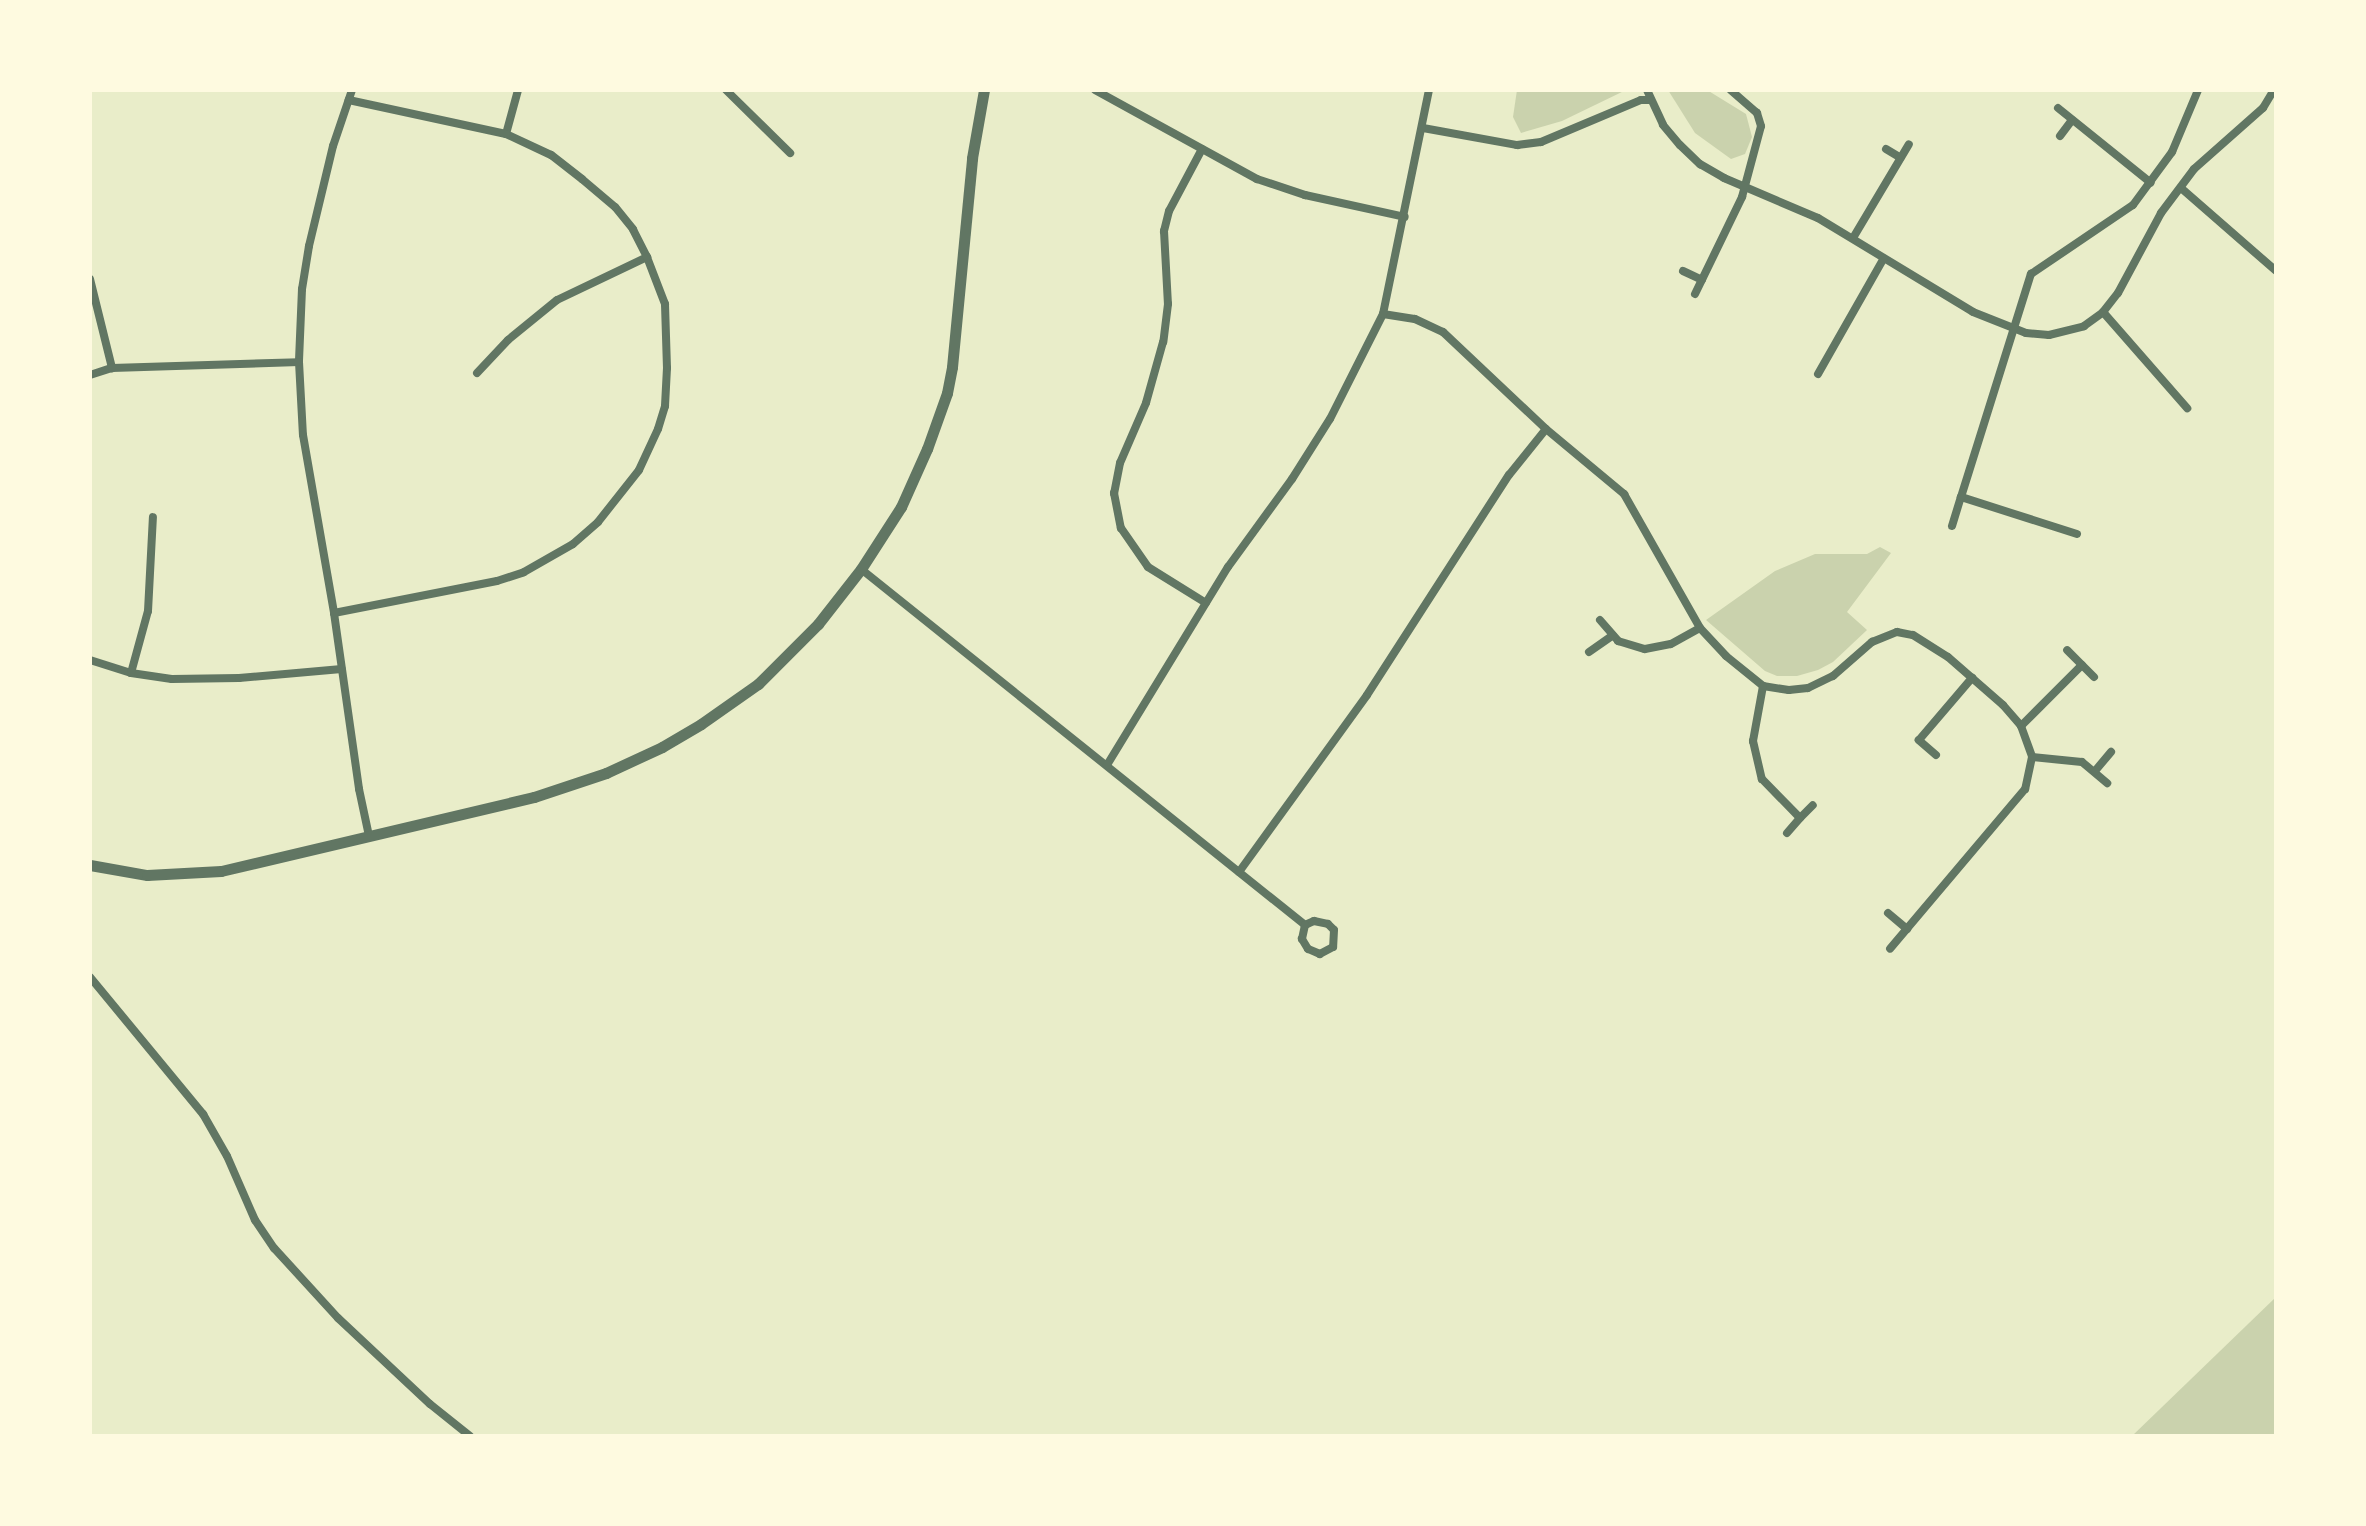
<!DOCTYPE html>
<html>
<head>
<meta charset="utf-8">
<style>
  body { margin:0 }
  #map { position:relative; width:2366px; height:1526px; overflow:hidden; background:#e9edc9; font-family:"PT Serif",serif }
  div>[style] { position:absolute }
  .green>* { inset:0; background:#cad2ad }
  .minor>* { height:8px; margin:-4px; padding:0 4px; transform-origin:4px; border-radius:4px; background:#617663 }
  .tertiary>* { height:11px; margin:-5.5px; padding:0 5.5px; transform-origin:5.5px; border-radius:5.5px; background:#617663 }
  span { translate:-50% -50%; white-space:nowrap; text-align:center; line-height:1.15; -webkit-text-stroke:7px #fefae0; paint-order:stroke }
  .frame { position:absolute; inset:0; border:92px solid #fefae0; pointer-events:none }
</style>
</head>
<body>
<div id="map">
  <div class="green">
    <i style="clip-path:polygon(1517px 90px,1626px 90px,1562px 121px,1521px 133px,1513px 117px)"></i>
    <i style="clip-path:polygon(1668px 90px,1707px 90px,1746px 114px,1752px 137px,1745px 154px,1731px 159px,1695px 133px)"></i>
    <i style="clip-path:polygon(1880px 547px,1891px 553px,1847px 612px,1867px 630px,1833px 662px,1818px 670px,1797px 676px,1777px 676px,1765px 671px,1706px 620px,1775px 571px,1815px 554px,1867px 554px)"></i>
    <i style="clip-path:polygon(2276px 1297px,2276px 1436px,2132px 1436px)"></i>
  </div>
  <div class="minor">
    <i style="left:352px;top:90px;width:59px;rotate:108.7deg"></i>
    <i style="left:333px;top:146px;width:103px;rotate:103.5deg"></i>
    <i style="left:309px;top:246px;width:44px;rotate:99.2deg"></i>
    <i style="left:302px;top:289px;width:73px;rotate:92.4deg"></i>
    <i style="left:299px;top:362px;width:73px;rotate:86.9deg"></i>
    <i style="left:303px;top:435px;width:181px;rotate:80.1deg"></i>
    <i style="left:334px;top:613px;width:178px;rotate:81.9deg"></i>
    <i style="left:359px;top:789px;width:48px;rotate:78deg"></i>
    <i style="left:726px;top:90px;width:90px;rotate:44.5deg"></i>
    <i style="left:1095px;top:90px;width:185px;rotate:28.8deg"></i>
    <i style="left:1257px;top:179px;width:51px;rotate:18.4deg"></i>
    <i style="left:1305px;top:195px;width:102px;rotate:12.4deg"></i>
    <i style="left:1647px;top:90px;width:38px;rotate:65deg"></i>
    <i style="left:1663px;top:125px;width:26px;rotate:50deg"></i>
    <i style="left:1680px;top:145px;width:28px;rotate:44deg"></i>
    <i style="left:1700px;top:164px;width:28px;rotate:30deg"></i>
    <i style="left:1724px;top:178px;width:102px;rotate:23.1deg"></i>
    <i style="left:1818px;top:218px;width:181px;rotate:31.2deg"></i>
    <i style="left:1973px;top:312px;width:57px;rotate:21.6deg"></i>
    <i style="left:2026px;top:333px;width:23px;rotate:5deg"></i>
    <i style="left:2049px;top:335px;width:36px;rotate:-14deg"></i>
    <i style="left:2084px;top:326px;width:24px;rotate:-36deg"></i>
    <i style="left:2103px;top:312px;width:24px;rotate:-52deg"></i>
    <i style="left:2118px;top:293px;width:91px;rotate:-61.7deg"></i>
    <i style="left:2161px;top:213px;width:55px;rotate:-53.1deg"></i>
    <i style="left:2194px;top:169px;width:92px;rotate:-41.5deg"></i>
    <i style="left:2263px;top:108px;width:21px;rotate:-59deg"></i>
    <i style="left:2058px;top:108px;width:119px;rotate:38.9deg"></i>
    <i style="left:1423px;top:128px;width:96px;rotate:10.3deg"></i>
    <i style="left:1517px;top:145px;width:24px;rotate:-7deg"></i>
    <i style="left:1541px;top:142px;width:108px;rotate:-22.8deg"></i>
    <i style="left:1641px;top:100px;width:8px"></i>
    <i style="left:506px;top:134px;width:46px;rotate:-74.7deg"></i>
    <i style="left:2060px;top:136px;width:20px;rotate:-53deg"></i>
    <i style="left:1202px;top:149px;width:70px;rotate:118deg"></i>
    <i style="left:1169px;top:211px;width:21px;rotate:104deg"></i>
    <i style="left:1164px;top:231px;width:73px;rotate:86.9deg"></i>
    <i style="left:1168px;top:304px;width:38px;rotate:97deg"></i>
    <i style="left:1163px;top:342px;width:63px;rotate:105.6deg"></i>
    <i style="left:1146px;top:403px;width:65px;rotate:113.4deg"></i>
    <i style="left:1120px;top:463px;width:31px;rotate:101deg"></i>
    <i style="left:1114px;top:493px;width:36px;rotate:79deg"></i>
    <i style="left:1121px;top:528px;width:47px;rotate:55.3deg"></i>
    <i style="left:1148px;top:567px;width:68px;rotate:31.8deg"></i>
    <i style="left:1886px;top:149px;width:17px;rotate:31deg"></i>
    <i style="left:2181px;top:188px;width:126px;rotate:41.1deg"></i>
    <i style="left:1853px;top:238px;width:109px;rotate:-59.2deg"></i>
    <i style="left:1683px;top:271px;width:21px;rotate:25deg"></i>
    <i style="left:90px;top:279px;width:92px;rotate:76.1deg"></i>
    <i style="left:1695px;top:294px;width:108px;rotate:-64.1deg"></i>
    <i style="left:1742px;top:197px;width:73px;rotate:-75deg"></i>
    <i style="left:1761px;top:126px;width:14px;rotate:-107deg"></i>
    <i style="left:1757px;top:113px;width:35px;rotate:-139deg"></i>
    <i style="left:2103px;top:312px;width:128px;rotate:48.8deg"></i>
    <i style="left:1383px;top:314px;width:32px;rotate:9deg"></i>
    <i style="left:1415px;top:319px;width:31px;rotate:25deg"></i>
    <i style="left:1443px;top:332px;width:141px;rotate:43.3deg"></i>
    <i style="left:1546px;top:429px;width:102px;rotate:39.8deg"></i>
    <i style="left:1624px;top:494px;width:154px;rotate:60.4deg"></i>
    <i style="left:1700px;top:628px;width:38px;rotate:47deg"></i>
    <i style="left:1726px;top:656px;width:48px;rotate:39deg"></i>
    <i style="left:1763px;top:686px;width:26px;rotate:9deg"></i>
    <i style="left:1789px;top:690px;width:19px;rotate:-6deg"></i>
    <i style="left:1808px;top:688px;width:28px;rotate:-26deg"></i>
    <i style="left:1833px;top:676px;width:52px;rotate:-41.1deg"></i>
    <i style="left:1872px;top:642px;width:27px;rotate:-22deg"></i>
    <i style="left:1897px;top:632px;width:16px;rotate:11deg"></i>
    <i style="left:1913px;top:635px;width:41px;rotate:32.2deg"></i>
    <i style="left:1948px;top:657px;width:73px;rotate:41.1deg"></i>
    <i style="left:2003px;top:705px;width:28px;rotate:49deg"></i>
    <i style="left:2021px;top:726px;width:33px;rotate:70deg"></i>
    <i style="left:2032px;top:757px;width:33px;rotate:102deg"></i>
    <i style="left:2025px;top:789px;width:209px;rotate:130.2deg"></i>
    <i style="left:477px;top:373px;width:45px;rotate:-46.8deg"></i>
    <i style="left:508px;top:340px;width:63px;rotate:-39.2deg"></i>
    <i style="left:557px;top:300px;width:100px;rotate:-25.5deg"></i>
    <i style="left:1818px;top:374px;width:133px;rotate:-60.4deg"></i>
    <i style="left:90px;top:375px;width:23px;rotate:-18deg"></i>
    <i style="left:112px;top:368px;width:187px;rotate:-1.8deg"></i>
    <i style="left:1952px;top:526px;width:30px;rotate:-73deg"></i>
    <i style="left:2077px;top:534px;width:122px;rotate:-162.3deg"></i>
    <i style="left:1961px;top:497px;width:234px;rotate:-72.6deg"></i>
    <i style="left:2031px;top:274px;width:123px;rotate:-34.1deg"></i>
    <i style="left:2133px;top:205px;width:66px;rotate:-53.7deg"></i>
    <i style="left:2172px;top:152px;width:67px;rotate:-67.2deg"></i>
    <i style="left:861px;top:569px;width:569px;rotate:38.72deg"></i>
    <i style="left:1305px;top:925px;width:10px;rotate:-24deg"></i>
    <i style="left:1314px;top:921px;width:14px;rotate:12deg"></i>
    <i style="left:1328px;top:924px;width:8px;rotate:45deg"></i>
    <i style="left:1334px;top:930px;width:17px;rotate:93deg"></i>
    <i style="left:1333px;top:947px;width:15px;rotate:152deg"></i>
    <i style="left:1320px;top:954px;width:13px;rotate:-157deg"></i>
    <i style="left:1308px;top:949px;width:12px;rotate:-121deg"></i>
    <i style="left:1302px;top:939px;width:14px;rotate:-78deg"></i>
    <i style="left:334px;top:613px;width:166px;rotate:-11.1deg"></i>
    <i style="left:497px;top:581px;width:28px;rotate:-18deg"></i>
    <i style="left:524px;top:572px;width:56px;rotate:-29.7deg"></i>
    <i style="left:573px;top:544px;width:33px;rotate:-41deg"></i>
    <i style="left:598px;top:522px;width:66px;rotate:-51.7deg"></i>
    <i style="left:639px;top:470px;width:45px;rotate:-65.1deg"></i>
    <i style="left:658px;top:429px;width:24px;rotate:-73deg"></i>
    <i style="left:665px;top:406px;width:38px;rotate:-87deg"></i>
    <i style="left:667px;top:368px;width:64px;rotate:-91.8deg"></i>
    <i style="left:665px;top:304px;width:50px;rotate:-111deg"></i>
    <i style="left:647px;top:257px;width:31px;rotate:-117deg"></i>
    <i style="left:633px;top:229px;width:28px;rotate:-129deg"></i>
    <i style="left:615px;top:207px;width:43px;rotate:-139.7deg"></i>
    <i style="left:582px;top:179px;width:39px;rotate:-142deg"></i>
    <i style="left:551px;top:155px;width:50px;rotate:-155deg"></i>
    <i style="left:506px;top:134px;width:161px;rotate:-167.8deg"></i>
    <i style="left:1600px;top:620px;width:28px;rotate:49deg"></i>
    <i style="left:1618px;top:641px;width:28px;rotate:17deg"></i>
    <i style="left:1645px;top:649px;width:26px;rotate:-11deg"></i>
    <i style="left:1671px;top:644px;width:33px;rotate:-29deg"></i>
    <i style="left:1589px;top:652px;width:29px;rotate:-35deg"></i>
    <i style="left:90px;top:660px;width:43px;rotate:17.6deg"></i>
    <i style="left:131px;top:673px;width:41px;rotate:8.3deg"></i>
    <i style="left:172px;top:679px;width:67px;rotate:-0.9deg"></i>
    <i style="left:239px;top:678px;width:103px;rotate:-5deg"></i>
    <i style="left:2082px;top:665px;width:17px;rotate:45deg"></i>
    <i style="left:131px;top:673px;width:64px;rotate:-74.7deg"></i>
    <i style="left:148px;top:611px;width:94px;rotate:-87deg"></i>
    <i style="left:1763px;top:686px;width:56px;rotate:100.3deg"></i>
    <i style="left:1753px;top:741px;width:39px;rotate:77deg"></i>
    <i style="left:1762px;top:779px;width:54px;rotate:45.7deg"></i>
    <i style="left:1800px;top:818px;width:18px;rotate:-45deg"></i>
    <i style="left:2021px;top:726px;width:86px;rotate:-45deg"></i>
    <i style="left:2082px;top:665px;width:21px;rotate:-135deg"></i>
    <i style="left:1936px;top:755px;width:23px;rotate:-139deg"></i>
    <i style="left:1919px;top:740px;width:82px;rotate:-49.5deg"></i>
    <i style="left:2032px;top:757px;width:50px;rotate:5.7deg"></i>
    <i style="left:2082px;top:762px;width:33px;rotate:40deg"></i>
    <i style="left:1107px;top:765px;width:232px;rotate:-58.6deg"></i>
    <i style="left:1228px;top:567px;width:109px;rotate:-54deg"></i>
    <i style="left:1292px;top:479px;width:71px;rotate:-57.7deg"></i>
    <i style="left:1330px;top:419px;width:118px;rotate:-63.2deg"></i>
    <i style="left:1383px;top:314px;width:229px;rotate:-78.4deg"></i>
    <i style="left:2095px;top:771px;width:25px;rotate:-50deg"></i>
    <i style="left:1787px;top:833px;width:20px;rotate:-49deg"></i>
    <i style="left:1239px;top:872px;width:218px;rotate:-54.1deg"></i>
    <i style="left:1367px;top:695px;width:262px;rotate:-57.2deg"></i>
    <i style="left:1509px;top:475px;width:59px;rotate:-51.2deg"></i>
    <i style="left:1888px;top:913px;width:25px;rotate:40deg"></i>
    <i style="left:90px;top:977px;width:178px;rotate:50.5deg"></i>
    <i style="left:203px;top:1114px;width:48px;rotate:60.3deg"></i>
    <i style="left:227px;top:1156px;width:70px;rotate:66.4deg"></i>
    <i style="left:255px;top:1220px;width:34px;rotate:56deg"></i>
    <i style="left:274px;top:1248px;width:95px;rotate:47.6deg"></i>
    <i style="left:338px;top:1318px;width:126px;rotate:43.1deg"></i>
    <i style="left:430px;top:1404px;width:51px;rotate:38.7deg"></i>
  </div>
  <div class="tertiary">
    <i style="left:90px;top:865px;width:58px;rotate:10deg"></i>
    <i style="left:147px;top:875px;width:74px;rotate:-3.1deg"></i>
    <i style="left:221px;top:871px;width:322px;rotate:-13.3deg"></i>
    <i style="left:534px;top:797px;width:76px;rotate:-18.4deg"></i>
    <i style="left:606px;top:773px;width:62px;rotate:-24.9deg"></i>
    <i style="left:662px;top:747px;width:45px;rotate:-30.5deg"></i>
    <i style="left:701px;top:724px;width:70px;rotate:-35.1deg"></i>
    <i style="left:758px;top:684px;width:85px;rotate:-45deg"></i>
    <i style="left:818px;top:624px;width:70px;rotate:-52deg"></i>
    <i style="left:861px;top:569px;width:74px;rotate:-57.2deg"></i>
    <i style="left:901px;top:507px;width:64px;rotate:-65.9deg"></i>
    <i style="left:927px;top:449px;width:59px;rotate:-70.3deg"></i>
    <i style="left:947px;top:393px;width:26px;rotate:-79deg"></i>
    <i style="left:952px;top:367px;width:210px;rotate:-84.5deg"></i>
    <i style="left:972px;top:158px;width:69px;rotate:-80deg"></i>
  </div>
  <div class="frame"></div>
</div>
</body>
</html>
